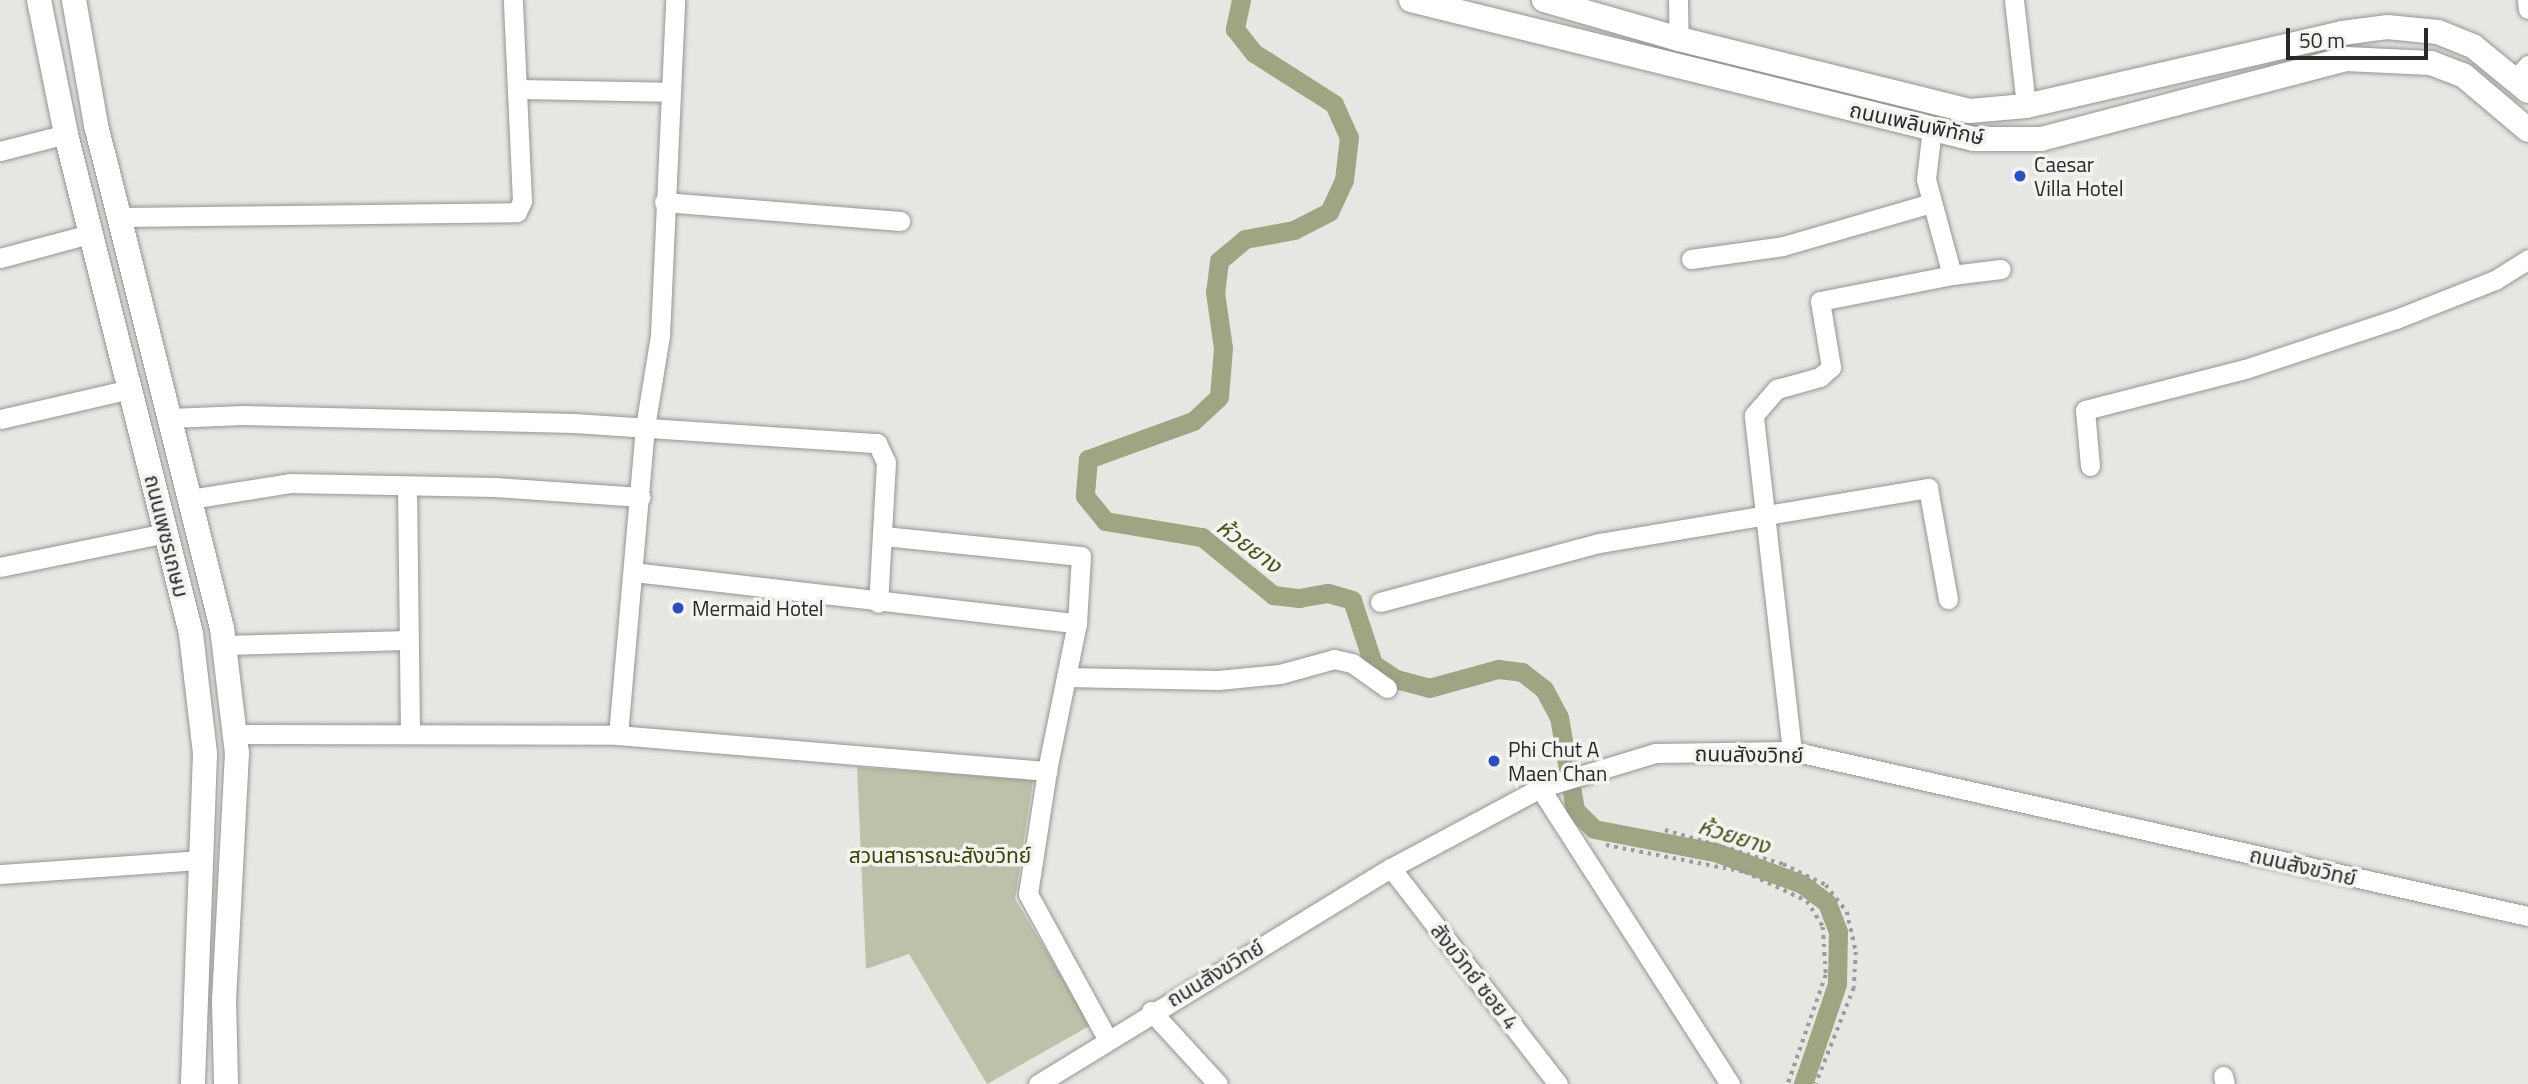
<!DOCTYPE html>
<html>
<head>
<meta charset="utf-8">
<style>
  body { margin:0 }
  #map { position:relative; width:2528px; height:1084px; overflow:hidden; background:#e6e7e3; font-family:"Titillium Web","Noto Sans Thai",sans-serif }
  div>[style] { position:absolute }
  .green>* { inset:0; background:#bcc1a9 }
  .canal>* { height:19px; margin:-9.5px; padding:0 9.5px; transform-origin:9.5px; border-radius:9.5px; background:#9ea583 }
  .path>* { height:3.5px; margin-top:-1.75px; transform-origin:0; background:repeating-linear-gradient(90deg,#9b9c99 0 3.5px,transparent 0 8.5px) }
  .roads { filter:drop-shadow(0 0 2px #949591) drop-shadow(0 0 2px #949591) }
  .minor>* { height:19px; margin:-9.5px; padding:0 9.5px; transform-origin:9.5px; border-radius:9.5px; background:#fff }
  .major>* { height:24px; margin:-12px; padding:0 12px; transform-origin:12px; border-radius:12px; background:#fff }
  .dots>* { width:19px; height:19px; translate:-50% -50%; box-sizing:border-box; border:4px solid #f3f4f0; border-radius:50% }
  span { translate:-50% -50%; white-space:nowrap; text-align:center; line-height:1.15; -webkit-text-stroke:7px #f3f4f0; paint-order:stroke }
  .street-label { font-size:21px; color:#292a28 }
  .poi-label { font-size:21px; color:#292a28 }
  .left { translate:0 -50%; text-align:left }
  .park-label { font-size:21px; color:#394003 }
  .water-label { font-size:23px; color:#4c531b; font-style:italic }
  .scale { position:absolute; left:2286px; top:28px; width:142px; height:32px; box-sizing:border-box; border:4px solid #292a28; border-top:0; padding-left:9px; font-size:21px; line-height:24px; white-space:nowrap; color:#292a28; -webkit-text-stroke:5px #f3f4f0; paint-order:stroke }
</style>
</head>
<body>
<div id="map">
  <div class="green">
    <i style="clip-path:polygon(857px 767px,1033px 780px,1015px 899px,1091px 1025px,987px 1084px,909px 954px,866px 969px)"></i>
  </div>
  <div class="canal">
    <i style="left:1241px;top:0;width:30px;rotate:102deg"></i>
    <i style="left:1235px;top:29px;width:31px;rotate:52deg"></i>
    <i style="left:1254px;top:53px;width:95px;rotate:32.5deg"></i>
    <i style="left:1334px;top:104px;width:36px;rotate:66deg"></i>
    <i style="left:1349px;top:137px;width:43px;rotate:96.6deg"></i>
    <i style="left:1344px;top:180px;width:35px;rotate:115deg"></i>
    <i style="left:1329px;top:212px;width:39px;rotate:153deg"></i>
    <i style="left:1294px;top:230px;width:50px;rotate:169.6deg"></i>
    <i style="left:1245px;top:239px;width:34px;rotate:140deg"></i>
    <i style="left:1219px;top:261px;width:31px;rotate:97deg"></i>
    <i style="left:1215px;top:292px;width:57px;rotate:81.9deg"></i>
    <i style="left:1223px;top:348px;width:49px;rotate:94.7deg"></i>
    <i style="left:1219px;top:397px;width:35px;rotate:137deg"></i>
    <i style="left:1193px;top:421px;width:112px;rotate:160.1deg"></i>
    <i style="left:1088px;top:459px;width:37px;rotate:95deg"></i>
    <i style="left:1085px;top:496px;width:32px;rotate:51deg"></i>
    <i style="left:1105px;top:521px;width:98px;rotate:9.4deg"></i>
    <i style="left:1202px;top:537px;width:92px;rotate:39.2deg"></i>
    <i style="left:1273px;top:595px;width:26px;rotate:7deg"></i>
    <i style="left:1299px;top:598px;width:29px;rotate:-10deg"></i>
    <i style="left:1328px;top:593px;width:25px;rotate:16deg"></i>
    <i style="left:1352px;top:600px;width:67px;rotate:71.8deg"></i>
    <i style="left:1373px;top:664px;width:27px;rotate:33deg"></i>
    <i style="left:1396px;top:679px;width:34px;rotate:15deg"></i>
    <i style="left:1429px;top:688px;width:72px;rotate:-15.4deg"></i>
    <i style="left:1498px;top:669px;width:24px;rotate:7deg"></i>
    <i style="left:1522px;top:672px;width:28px;rotate:38deg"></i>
    <i style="left:1544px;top:689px;width:32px;rotate:62deg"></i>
    <i style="left:1559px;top:717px;width:94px;rotate:80.2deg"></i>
    <i style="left:1575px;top:810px;width:27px;rotate:45deg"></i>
    <i style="left:1594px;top:829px;width:123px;rotate:10.8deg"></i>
    <i style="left:1715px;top:852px;width:93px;rotate:20.2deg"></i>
    <i style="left:1802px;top:884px;width:31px;rotate:37deg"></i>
    <i style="left:1827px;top:903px;width:30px;rotate:69deg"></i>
    <i style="left:1838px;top:931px;width:53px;rotate:91.1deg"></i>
    <i style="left:1837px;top:984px;width:106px;rotate:108.8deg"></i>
  </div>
  <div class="path">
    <i style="left:1665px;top:830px;width:123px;rotate:16.1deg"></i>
    <i style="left:1783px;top:864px;width:48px;rotate:26deg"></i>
    <i style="left:1826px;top:885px;width:34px;rotate:52deg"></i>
    <i style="left:1847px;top:912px;width:41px;rotate:77.3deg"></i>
    <i style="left:1856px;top:952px;width:36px;rotate:93deg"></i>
    <i style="left:1854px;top:988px;width:103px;rotate:111.6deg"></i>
    <i style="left:1606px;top:845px;width:142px;rotate:11deg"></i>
    <i style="left:1745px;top:872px;width:68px;rotate:25.1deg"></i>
    <i style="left:1807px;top:901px;width:31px;rotate:58deg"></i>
    <i style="left:1823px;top:927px;width:48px;rotate:86.4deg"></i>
    <i style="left:1826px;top:975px;width:115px;rotate:109.2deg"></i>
  </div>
  <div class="roads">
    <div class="minor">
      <i style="left:1678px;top:0;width:39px;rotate:89deg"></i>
      <i style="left:2014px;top:0;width:107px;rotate:83.5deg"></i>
      <i style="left:2527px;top:0;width:9px;rotate:84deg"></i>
      <i style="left:2515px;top:79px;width:19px;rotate:-47deg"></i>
      <i style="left:517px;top:89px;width:153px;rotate:1.1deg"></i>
      <i style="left:0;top:151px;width:68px;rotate:-14.4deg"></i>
      <i style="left:664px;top:202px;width:237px;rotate:4.6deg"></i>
      <i style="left:121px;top:217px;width:396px;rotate:-0.7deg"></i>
      <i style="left:517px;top:212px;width:12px;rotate:-66deg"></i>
      <i style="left:522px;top:201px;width:201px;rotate:-92.6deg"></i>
      <i style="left:0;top:258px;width:96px;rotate:-15deg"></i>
      <i style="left:1691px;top:259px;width:93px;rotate:-8deg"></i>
      <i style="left:1783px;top:246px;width:154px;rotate:-16.2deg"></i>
      <i style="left:1952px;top:275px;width:49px;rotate:-7deg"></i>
      <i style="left:170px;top:418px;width:73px;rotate:-2.4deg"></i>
      <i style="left:243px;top:415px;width:331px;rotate:1.4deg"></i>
      <i style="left:574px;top:423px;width:304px;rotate:3.8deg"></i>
      <i style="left:877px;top:443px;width:21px;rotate:65deg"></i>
      <i style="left:886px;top:462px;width:141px;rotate:93.2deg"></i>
      <i style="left:0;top:419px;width:133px;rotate:-13deg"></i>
      <i style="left:2090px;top:466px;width:56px;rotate:-95.1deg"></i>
      <i style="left:2085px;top:410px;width:165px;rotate:-14.4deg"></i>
      <i style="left:2245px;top:369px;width:159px;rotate:-18.3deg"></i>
      <i style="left:2396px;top:319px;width:106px;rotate:-21.5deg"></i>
      <i style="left:2495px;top:280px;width:39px;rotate:-32deg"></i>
      <i style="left:407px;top:486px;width:247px;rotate:89.3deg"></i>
      <i style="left:190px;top:499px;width:101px;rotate:-9.1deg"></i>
      <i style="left:290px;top:483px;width:205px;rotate:1.1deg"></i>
      <i style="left:495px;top:487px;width:146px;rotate:3.9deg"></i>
      <i style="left:883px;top:536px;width:199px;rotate:5.8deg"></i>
      <i style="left:1081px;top:556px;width:67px;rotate:93.4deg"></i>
      <i style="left:1077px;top:623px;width:151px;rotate:101.5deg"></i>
      <i style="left:0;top:567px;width:169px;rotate:-11.6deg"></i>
      <i style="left:633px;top:572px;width:447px;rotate:6.6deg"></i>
      <i style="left:1380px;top:602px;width:227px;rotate:-15.1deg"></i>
      <i style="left:1599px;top:543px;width:334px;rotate:-9.5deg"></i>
      <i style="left:1928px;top:488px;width:113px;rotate:79.8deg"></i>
      <i style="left:225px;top:645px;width:182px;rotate:-1.6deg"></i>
      <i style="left:1066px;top:677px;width:152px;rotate:1.1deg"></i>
      <i style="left:1218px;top:680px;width:62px;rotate:-5.5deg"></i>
      <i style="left:1280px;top:674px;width:56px;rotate:-15.5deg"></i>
      <i style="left:1334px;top:659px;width:18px;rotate:13deg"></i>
      <i style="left:1352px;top:663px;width:43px;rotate:35.5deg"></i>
      <i style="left:236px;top:734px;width:382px;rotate:0.1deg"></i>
      <i style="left:618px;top:735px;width:431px;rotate:4.8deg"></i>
      <i style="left:1047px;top:771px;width:124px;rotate:98.8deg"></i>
      <i style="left:1028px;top:894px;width:166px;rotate:61.3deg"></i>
      <i style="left:618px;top:735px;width:309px;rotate:-85deg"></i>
      <i style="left:645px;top:427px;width:93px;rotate:-80.7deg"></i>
      <i style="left:660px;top:335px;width:335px;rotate:-87.4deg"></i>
      <i style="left:1792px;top:751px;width:338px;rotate:-96.5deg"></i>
      <i style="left:1754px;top:415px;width:35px;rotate:-49deg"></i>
      <i style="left:1777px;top:389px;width:45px;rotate:-15.6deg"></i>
      <i style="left:1820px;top:377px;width:15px;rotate:-42deg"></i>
      <i style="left:1831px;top:367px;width:67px;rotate:-99.5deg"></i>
      <i style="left:1820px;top:301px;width:135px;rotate:-11.1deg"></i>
      <i style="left:1952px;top:275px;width:99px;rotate:-105.2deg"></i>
      <i style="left:1926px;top:179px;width:50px;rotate:-83.2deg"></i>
      <i style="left:1540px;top:788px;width:352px;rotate:57.3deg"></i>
      <i style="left:1391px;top:868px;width:273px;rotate:52.3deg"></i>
      <i style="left:0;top:874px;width:200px;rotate:-4deg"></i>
      <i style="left:1151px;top:1011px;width:99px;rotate:47.5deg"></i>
      <i style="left:2223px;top:1076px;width:8px;rotate:76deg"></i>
      <i style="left:1038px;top:1084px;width:414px;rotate:-31.5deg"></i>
      <i style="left:1391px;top:868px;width:169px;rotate:-28.2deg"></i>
      <i style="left:1540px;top:788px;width:120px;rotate:-16.9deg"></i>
      <i style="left:1655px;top:753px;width:137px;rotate:-0.8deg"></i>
      <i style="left:1792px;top:751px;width:754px;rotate:12.64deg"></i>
    </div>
    <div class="major">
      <i style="left:39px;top:0;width:137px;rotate:78.6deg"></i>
      <i style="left:66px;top:134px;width:515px;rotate:75.96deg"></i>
      <i style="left:191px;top:634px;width:121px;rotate:83.3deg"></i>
      <i style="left:205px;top:754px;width:330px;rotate:92.1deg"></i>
      <i style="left:74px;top:0;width:127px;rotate:80deg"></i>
      <i style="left:96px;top:125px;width:519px;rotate:75.94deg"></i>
      <i style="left:222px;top:628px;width:126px;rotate:83.2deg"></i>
      <i style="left:237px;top:753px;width:247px;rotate:93deg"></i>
      <i style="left:224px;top:1000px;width:84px;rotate:88.6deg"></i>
      <i style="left:1411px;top:0;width:580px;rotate:13.87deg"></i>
      <i style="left:1974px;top:139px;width:67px"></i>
      <i style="left:2041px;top:139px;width:315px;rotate:-14.7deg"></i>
      <i style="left:2346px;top:59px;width:85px;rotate:2.7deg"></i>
      <i style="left:2431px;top:63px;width:34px;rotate:21deg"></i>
      <i style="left:2463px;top:75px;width:85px;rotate:40.2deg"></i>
      <i style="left:1544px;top:0;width:141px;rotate:16.1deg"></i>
      <i style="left:1679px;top:39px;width:299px;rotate:13.9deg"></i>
      <i style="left:1969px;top:111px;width:57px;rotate:-5deg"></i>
      <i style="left:2026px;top:106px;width:324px;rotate:-13deg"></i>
      <i style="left:2342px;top:33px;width:45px;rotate:-7.6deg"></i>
      <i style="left:2387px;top:27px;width:51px;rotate:5.6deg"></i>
      <i style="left:2438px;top:32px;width:38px;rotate:22deg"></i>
      <i style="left:2473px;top:46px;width:71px;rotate:39.3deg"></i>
    </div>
  </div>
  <div class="dots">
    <i style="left:2020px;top:176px;background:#2e4fbf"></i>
    <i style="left:678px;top:608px;background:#2e4fbf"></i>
    <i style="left:1494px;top:761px;background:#2e4fbf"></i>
  </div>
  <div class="street-label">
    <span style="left:1917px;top:123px;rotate:12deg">ถนนเพลินพิทักษ์</span>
    <span style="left:167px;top:536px;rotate:76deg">ถนนเพชรเกษม</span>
    <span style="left:1749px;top:754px;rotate:1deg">ถนนสังขวิทย์</span>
    <span style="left:2303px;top:866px;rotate:13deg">ถนนสังขวิทย์</span>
    <span style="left:1215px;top:973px;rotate:-31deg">ถนนสังขวิทย์</span>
    <span style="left:1475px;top:976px;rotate:52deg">สังขวิทย์ ซอย 4</span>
  </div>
  <div class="poi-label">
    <span class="left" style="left:2034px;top:176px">Caesar<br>Villa Hotel</span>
    <span class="left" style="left:692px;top:608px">Mermaid Hotel</span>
    <span class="left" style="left:1508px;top:761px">Phi Chut A<br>Maen Chan</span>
  </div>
  <div class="park-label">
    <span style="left:940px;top:855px">สวนสาธารณะสังขวิทย์</span>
  </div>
  <div class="water-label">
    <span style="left:1249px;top:546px;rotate:37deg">ห้วยยาง</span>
    <span style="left:1734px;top:836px;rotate:17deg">ห้วยยาง</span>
  </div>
  <div class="scale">50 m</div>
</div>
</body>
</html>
